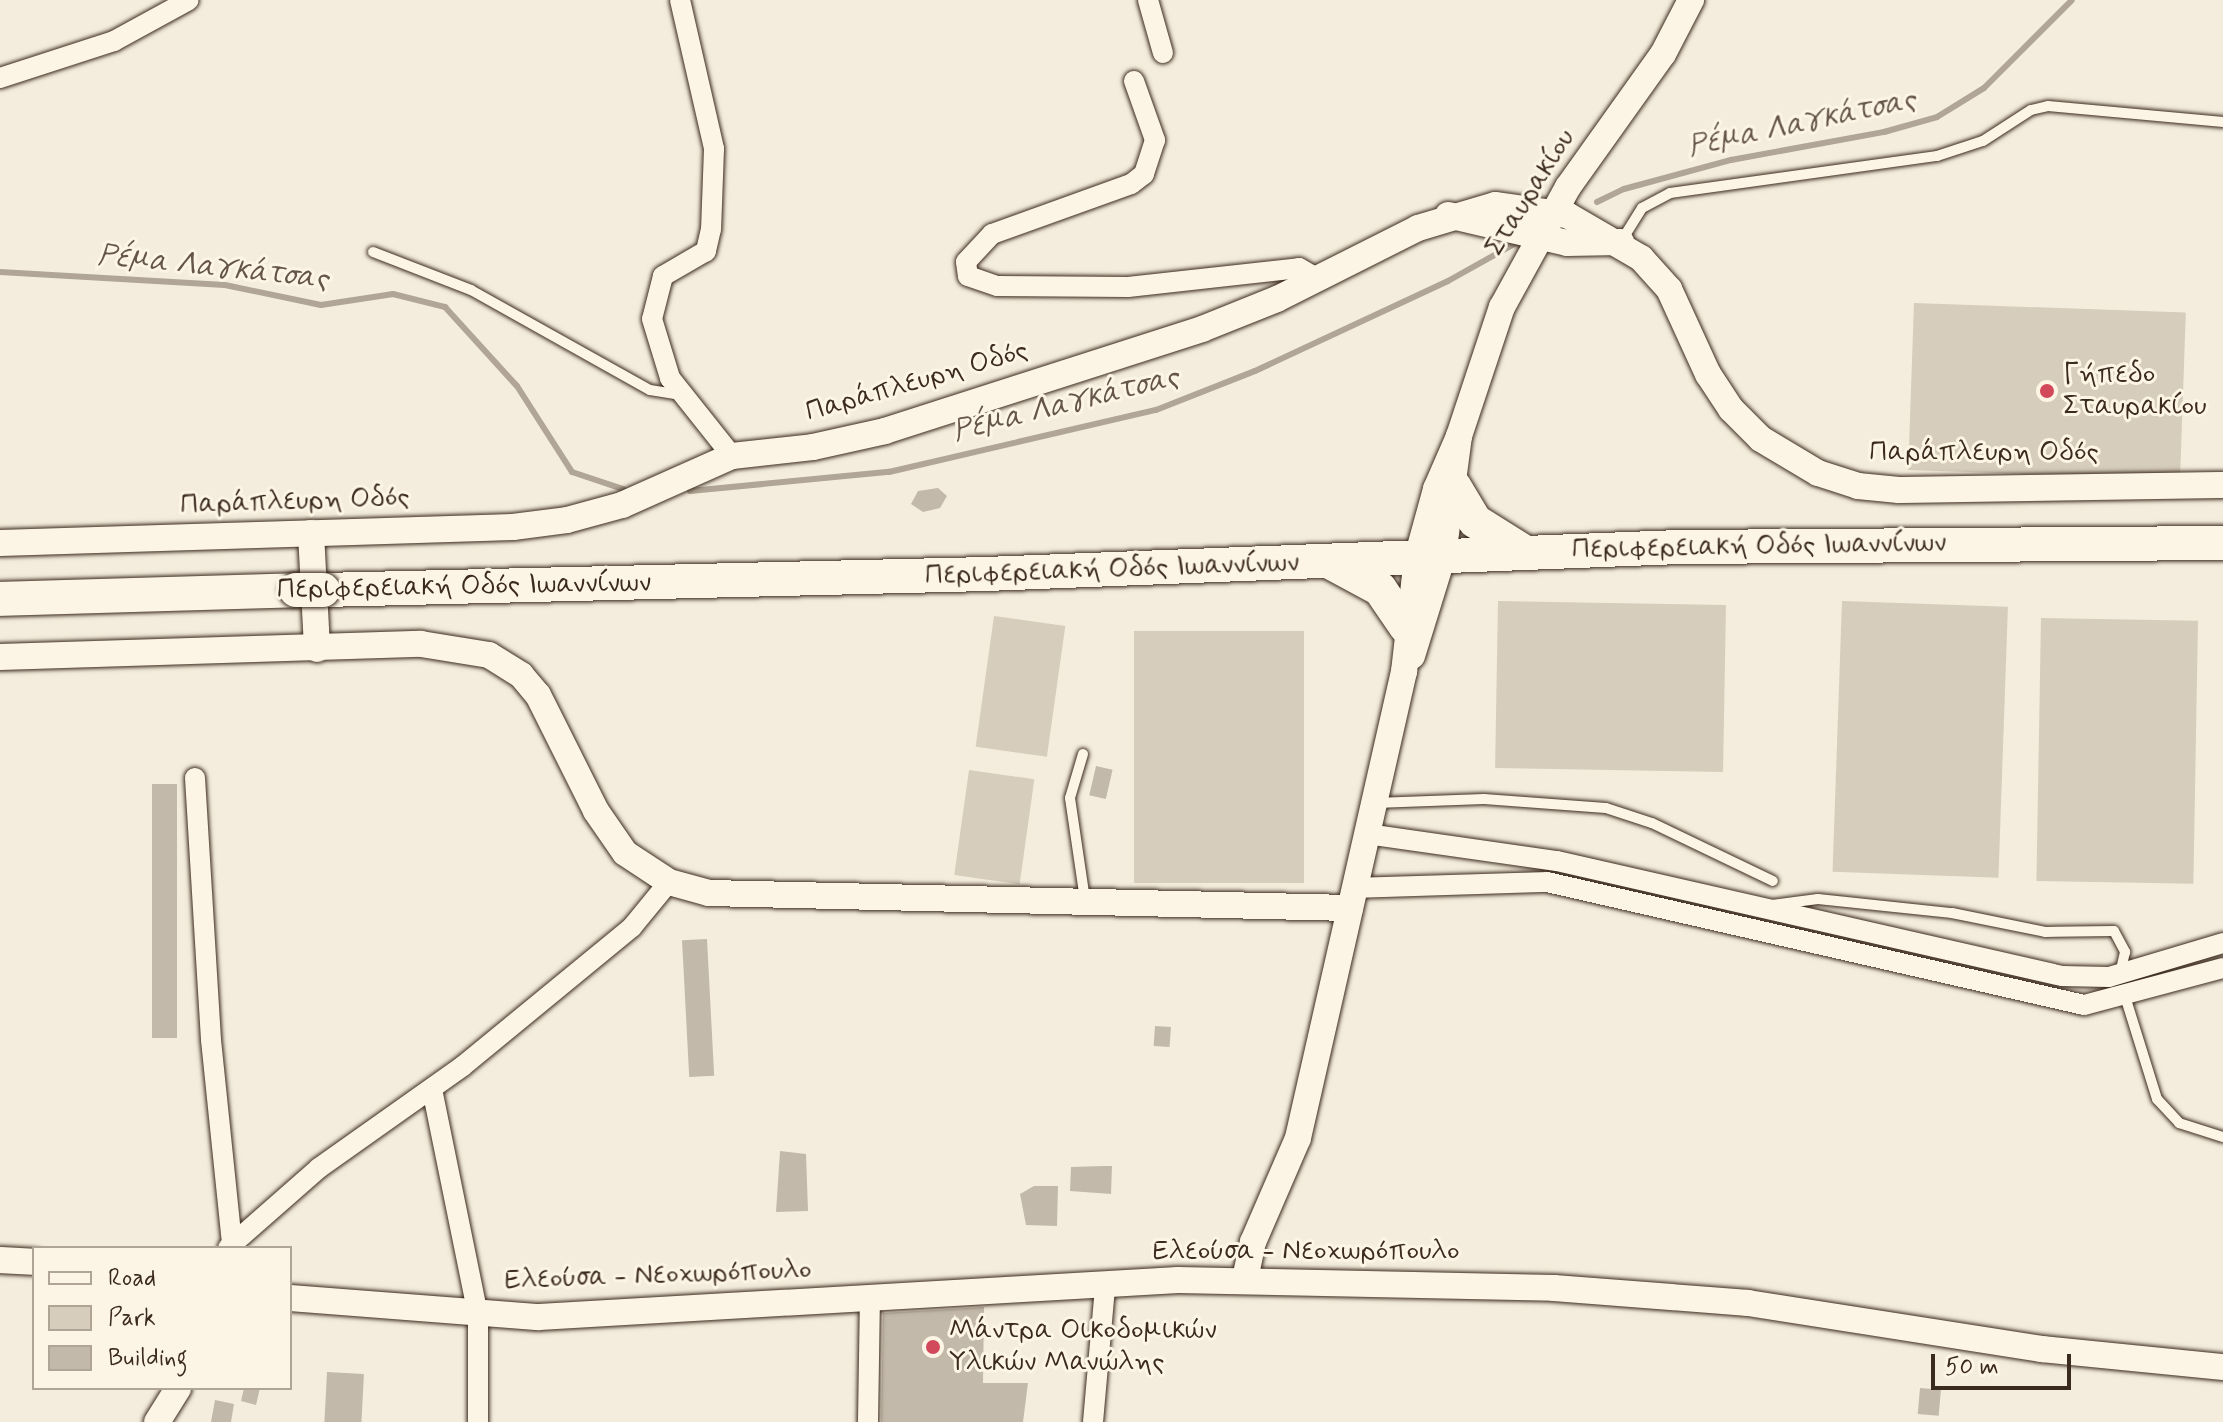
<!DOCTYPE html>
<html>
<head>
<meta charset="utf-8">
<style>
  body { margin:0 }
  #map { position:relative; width:2223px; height:1422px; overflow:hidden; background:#f4eddd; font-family:Mynerve,sans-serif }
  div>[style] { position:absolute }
  .green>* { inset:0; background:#d6cdbd; transform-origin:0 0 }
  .stream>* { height:6px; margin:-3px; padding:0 3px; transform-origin:3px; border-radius:3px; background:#b0a596 }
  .building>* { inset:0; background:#c3b9aa; transform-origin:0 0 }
  .roads { filter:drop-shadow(0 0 2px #3b2a1e) drop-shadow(0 0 2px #3b2a1e) }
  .service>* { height:10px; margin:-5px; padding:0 5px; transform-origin:5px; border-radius:5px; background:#fcf5e5 }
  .minor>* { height:20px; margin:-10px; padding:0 10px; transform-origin:10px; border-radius:10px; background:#fcf5e5 }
  .tertiary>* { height:26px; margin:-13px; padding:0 13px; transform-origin:13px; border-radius:13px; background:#fcf5e5 }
  .trunk>* { height:34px; margin:-17px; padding:0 17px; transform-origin:17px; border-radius:17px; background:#fcf5e5 }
  .bridges { filter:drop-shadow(0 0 2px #3b2a1e) drop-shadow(0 0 2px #3b2a1e) }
  .trunk-bridge>* { height:34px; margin:-17px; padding:0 17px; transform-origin:17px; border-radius:17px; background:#fcf5e5 }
  .dots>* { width:22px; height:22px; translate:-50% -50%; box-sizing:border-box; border:4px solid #fcf5e5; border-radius:50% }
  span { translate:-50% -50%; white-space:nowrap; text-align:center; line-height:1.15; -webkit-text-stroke:6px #fcf5e5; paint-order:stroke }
  .street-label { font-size:28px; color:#3b2a1e }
  .poi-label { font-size:28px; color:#3b2a1e }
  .left { translate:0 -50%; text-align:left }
  .water-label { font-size:30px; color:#645548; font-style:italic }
  .legend { position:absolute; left:32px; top:1246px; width:260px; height:144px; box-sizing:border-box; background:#fcf5e5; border:2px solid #afa495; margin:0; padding:10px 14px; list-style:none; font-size:24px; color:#3b2a1e }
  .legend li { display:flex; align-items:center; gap:16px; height:40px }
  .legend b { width:40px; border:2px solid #afa495 }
  .scale { position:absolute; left:1931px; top:1354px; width:140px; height:36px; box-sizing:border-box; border:4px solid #3b2a1e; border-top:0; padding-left:10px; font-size:24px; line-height:28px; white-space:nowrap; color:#3b2a1e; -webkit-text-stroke:6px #fcf5e5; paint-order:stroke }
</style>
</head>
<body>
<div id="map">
  <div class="green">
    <i style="left:1914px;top:303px;width:272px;height:167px;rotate:2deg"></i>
    <i style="left:1498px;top:601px;width:228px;height:167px;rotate:1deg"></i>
    <i style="left:1842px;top:601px;width:166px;height:271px;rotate:2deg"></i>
    <i style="left:994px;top:616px;width:72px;height:132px;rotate:8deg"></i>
    <i style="left:2041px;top:618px;width:157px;height:263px;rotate:1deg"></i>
    <i style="left:1134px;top:631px;width:170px;height:252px"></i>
    <i style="left:969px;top:770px;width:66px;height:106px;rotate:8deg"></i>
  </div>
  <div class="stream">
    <i style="left:1597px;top:202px;width:30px;rotate:-26deg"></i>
    <i style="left:1624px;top:189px;width:111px;rotate:-15.2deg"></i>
    <i style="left:1731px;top:160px;width:156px;rotate:-10.4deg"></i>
    <i style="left:1884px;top:132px;width:55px;rotate:-15.8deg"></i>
    <i style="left:1937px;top:117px;width:55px;rotate:-31.7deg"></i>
    <i style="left:1984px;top:88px;width:124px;rotate:-45deg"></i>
    <i style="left:0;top:272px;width:225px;rotate:3.3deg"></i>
    <i style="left:225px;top:285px;width:98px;rotate:11.8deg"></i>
    <i style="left:321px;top:305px;width:73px;rotate:-8.7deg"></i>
    <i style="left:393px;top:294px;width:54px;rotate:14deg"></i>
    <i style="left:445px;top:307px;width:107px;rotate:47.7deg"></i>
    <i style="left:517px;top:386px;width:102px;rotate:57.4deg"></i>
    <i style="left:572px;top:472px;width:54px;rotate:18.4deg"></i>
    <i style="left:690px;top:491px;width:200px;rotate:-5.5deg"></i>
    <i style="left:889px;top:472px;width:274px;rotate:-13.1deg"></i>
    <i style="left:1156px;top:410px;width:106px;rotate:-21.5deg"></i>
    <i style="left:1255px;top:371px;width:213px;rotate:-25deg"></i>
    <i style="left:1448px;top:281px;width:78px;rotate:-29.2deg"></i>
  </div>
  <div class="building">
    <i style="clip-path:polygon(938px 488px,947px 496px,940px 508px,923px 512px,911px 504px,918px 491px)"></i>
    <i style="left:1096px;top:766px;width:17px;height:30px;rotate:13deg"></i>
    <i style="left:152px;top:784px;width:25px;height:254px"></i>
    <i style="left:707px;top:939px;width:137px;height:25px;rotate:87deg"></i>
    <i style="left:1155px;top:1026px;width:16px;height:20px;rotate:4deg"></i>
    <i style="clip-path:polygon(780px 1151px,806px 1154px,808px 1211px,776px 1212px)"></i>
    <i style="clip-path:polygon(1103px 1166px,1112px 1166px,1111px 1194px,1070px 1191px,1071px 1167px)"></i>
    <i style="clip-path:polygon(1034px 1186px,1058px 1186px,1057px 1226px,1026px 1225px,1020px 1194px)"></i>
    <i style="clip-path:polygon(984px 1307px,983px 1383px,1028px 1383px,1023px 1422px,881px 1422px,883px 1313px)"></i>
    <i style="left:327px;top:1372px;width:37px;height:50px;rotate:3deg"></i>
    <i style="clip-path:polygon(244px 1388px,260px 1388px,256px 1405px,241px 1401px)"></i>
    <i style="left:1920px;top:1388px;width:21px;height:26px;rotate:5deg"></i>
    <i style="clip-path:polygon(215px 1400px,234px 1404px,231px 1422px,211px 1422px)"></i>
  </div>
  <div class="roads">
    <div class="service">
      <i style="left:1622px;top:240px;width:38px;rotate:-58deg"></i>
      <i style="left:1642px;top:208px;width:32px;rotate:-28deg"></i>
      <i style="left:1670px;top:193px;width:270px;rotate:-7.9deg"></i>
      <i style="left:1937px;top:156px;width:48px;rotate:-18.1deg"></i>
      <i style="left:1983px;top:141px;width:57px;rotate:-32.9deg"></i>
      <i style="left:2031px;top:110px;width:17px;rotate:-13deg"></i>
      <i style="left:2048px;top:106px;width:176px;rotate:5.2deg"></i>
      <i style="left:373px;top:252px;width:105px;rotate:21.2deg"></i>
      <i style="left:471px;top:290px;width:205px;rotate:29.2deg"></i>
      <i style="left:650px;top:390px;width:30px;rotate:9deg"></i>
      <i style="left:1083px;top:754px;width:46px;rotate:106.5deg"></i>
      <i style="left:1070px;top:798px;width:103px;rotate:81.6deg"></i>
      <i style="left:1375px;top:803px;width:109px;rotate:-2.1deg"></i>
      <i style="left:1484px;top:799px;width:122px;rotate:4.2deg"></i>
      <i style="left:1606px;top:808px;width:48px;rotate:18.1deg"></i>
      <i style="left:1652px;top:823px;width:134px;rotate:25.6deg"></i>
      <i style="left:1772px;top:905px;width:46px;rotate:-7.4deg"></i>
      <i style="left:1818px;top:899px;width:135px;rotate:6deg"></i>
      <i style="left:1952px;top:913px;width:95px;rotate:11.5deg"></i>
      <i style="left:2045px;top:932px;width:69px;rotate:-0.8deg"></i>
      <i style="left:2114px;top:931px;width:24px;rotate:62deg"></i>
      <i style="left:2125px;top:952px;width:23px;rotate:103deg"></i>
      <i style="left:2124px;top:993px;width:111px;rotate:72.7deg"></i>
      <i style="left:2157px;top:1099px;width:33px;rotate:47deg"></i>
      <i style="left:2179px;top:1123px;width:46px;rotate:17.7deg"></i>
    </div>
    <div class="minor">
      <i style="left:680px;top:0;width:153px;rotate:77.1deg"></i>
      <i style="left:714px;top:149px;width:80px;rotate:92.1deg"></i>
      <i style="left:711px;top:229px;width:23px;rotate:103deg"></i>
      <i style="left:706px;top:251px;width:50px;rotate:149.8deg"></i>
      <i style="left:663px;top:276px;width:44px;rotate:104.3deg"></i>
      <i style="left:652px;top:319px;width:62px;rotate:73deg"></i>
      <i style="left:670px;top:378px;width:100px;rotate:51.5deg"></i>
      <i style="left:1148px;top:0;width:55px;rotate:74.2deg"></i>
      <i style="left:0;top:78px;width:120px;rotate:-18deg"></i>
      <i style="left:114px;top:41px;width:85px;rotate:-28.7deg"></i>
      <i style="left:1134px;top:81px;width:63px;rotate:70.4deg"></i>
      <i style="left:1155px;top:140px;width:36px;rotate:108deg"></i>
      <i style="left:1144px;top:174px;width:16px;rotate:142deg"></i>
      <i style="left:1131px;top:184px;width:148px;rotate:160.2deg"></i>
      <i style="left:992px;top:234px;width:38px;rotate:133deg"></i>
      <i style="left:966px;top:262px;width:14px;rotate:82deg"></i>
      <i style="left:968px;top:276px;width:31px;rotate:19deg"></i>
      <i style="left:997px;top:286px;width:131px;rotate:0.4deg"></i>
      <i style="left:1128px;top:287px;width:172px;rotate:-6.3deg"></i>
      <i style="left:1299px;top:268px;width:22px;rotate:30deg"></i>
      <i style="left:195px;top:778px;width:262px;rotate:86.5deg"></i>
      <i style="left:211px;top:1040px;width:203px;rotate:84.1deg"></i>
      <i style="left:1367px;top:834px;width:192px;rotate:8.1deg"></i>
      <i style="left:1557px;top:861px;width:518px;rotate:12.83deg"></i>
      <i style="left:2062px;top:976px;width:47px;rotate:1.2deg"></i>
      <i style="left:2109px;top:977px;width:119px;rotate:-16.6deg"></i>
      <i style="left:1354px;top:888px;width:193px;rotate:-1.8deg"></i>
      <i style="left:1547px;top:882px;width:551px;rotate:12.9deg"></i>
      <i style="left:2084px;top:1005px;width:144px;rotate:-14.9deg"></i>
      <i style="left:432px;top:1089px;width:231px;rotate:78.5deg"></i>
      <i style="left:478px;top:1315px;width:107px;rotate:90deg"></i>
      <i style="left:228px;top:1248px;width:121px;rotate:-41.3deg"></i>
      <i style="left:319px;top:1168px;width:176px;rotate:-35.3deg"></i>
      <i style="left:463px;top:1066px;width:219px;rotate:-39.4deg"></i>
      <i style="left:632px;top:927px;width:58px;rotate:-50.6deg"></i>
      <i style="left:868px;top:1422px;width:124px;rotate:-89.1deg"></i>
      <i style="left:1093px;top:1422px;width:136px;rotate:-84.9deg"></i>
    </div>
    <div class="tertiary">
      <i style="left:1448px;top:215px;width:122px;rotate:13.2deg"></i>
      <i style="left:1567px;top:243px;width:54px;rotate:-1.1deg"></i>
      <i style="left:311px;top:533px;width:116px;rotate:87deg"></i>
      <i style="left:0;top:543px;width:513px;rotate:-1.79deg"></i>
      <i style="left:513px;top:527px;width:54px;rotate:-7.4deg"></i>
      <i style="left:567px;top:520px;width:57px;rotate:-15.3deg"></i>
      <i style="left:622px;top:505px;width:120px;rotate:-24deg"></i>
      <i style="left:732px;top:456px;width:81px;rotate:-6.3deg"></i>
      <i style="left:813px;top:447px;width:74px;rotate:-12.5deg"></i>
      <i style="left:885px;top:431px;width:333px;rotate:-17.8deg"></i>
      <i style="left:1202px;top:329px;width:81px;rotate:-21.8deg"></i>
      <i style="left:1277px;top:299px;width:158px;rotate:-26.7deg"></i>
      <i style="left:1418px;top:228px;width:80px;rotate:-16.6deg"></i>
      <i style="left:1495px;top:205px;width:73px;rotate:7.9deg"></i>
      <i style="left:1567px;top:215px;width:86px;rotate:30.2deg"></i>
      <i style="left:1641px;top:258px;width:42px;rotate:47.9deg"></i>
      <i style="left:1669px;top:289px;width:94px;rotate:65.4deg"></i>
      <i style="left:1708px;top:374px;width:42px;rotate:56.7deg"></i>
      <i style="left:1731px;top:409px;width:42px;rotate:45deg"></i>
      <i style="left:1761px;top:439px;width:66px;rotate:30.8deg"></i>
      <i style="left:1818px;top:473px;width:42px;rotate:18deg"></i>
      <i style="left:1858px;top:486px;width:41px;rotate:5.6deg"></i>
      <i style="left:1899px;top:490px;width:324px;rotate:-0.9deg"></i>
      <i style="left:1412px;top:656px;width:105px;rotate:-72.8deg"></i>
      <i style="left:1443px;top:556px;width:121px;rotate:-82.4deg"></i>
      <i style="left:1459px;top:436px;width:136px;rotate:-71.6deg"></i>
      <i style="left:1502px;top:307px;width:137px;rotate:-61.2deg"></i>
      <i style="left:1568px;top:187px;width:163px;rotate:-54.5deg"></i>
      <i style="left:1663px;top:54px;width:61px;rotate:-62.6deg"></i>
      <i style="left:0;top:657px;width:421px;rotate:-1.8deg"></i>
      <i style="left:421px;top:644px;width:69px;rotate:9.2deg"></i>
      <i style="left:489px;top:655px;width:38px;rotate:32deg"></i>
      <i style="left:521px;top:675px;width:26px;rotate:50deg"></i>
      <i style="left:538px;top:695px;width:130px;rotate:63.4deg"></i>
      <i style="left:596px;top:811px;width:51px;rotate:55.4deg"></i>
      <i style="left:625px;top:853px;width:53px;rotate:33.4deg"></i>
      <i style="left:669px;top:882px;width:41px;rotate:15.4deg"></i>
      <i style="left:709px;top:893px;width:641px;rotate:1.34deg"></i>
      <i style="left:0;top:1260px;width:34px;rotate:3deg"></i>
      <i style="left:1245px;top:1279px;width:38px;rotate:-78deg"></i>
      <i style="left:1253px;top:1242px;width:113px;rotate:-66.6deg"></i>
      <i style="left:1298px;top:1138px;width:478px;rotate:-77.2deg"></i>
      <i style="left:1404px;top:672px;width:115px;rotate:-83.5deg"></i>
      <i style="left:1417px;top:558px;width:72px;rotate:-74.6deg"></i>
      <i style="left:1436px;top:489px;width:58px;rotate:-66.5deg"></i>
      <i style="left:290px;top:1298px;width:250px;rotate:4.4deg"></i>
      <i style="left:539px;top:1317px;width:640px;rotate:-3.31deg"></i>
      <i style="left:1178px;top:1280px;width:376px;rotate:1.2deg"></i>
      <i style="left:1554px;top:1288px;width:195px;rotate:4.4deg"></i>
      <i style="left:1748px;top:1303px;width:298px;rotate:8.9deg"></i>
      <i style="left:2042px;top:1349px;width:182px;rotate:5.7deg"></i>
      <i style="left:157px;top:1422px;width:40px;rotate:-58deg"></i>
    </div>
    <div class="trunk">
      <i style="left:1454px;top:486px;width:41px;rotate:59deg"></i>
      <i style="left:1475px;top:521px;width:58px;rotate:32.3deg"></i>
      <i style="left:1330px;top:562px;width:57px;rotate:28.4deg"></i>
      <i style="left:1380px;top:589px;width:46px;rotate:55.6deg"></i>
      <i style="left:323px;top:590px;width:663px;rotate:-1.38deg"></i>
      <i style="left:986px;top:574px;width:695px;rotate:-2.23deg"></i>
      <i style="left:1680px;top:547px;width:543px;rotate:-0.42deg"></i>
      <i style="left:0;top:599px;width:296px;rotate:-1.7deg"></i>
    </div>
  </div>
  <div class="bridges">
    <div class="trunk-bridge">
      <i style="left:296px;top:590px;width:27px"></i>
    </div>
  </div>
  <div class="dots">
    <i style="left:2047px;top:391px;background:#d1495b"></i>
    <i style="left:933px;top:1347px;background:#d1495b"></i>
  </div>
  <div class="street-label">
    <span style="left:1531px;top:193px;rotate:-58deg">Σταυρακίου</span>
    <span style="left:917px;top:382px;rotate:-16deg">Παράπλευρη Οδός</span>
    <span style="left:1984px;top:453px">Παράπλευρη Οδός</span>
    <span style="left:295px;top:502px;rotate:-2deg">Παράπλευρη Οδός</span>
    <span style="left:1759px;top:547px;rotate:-1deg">Περιφερειακή Οδός Ιωαννίνων</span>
    <span style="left:1112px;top:570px;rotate:-2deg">Περιφερειακή Οδός Ιωαννίνων</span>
    <span style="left:464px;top:587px;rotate:-1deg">Περιφερειακή Οδός Ιωαννίνων</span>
    <span style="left:1306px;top:1252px">Ελεούσα - Νεοχωρόπουλο</span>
    <span style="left:658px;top:1276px;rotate:-2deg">Ελεούσα - Νεοχωρόπουλο</span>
  </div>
  <div class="poi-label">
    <span class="left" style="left:2063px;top:391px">Γήπεδο<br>Σταυρακίου</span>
    <span class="left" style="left:949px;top:1347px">Μάντρα Οικοδομικών<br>Υλικών Μανώλης</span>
  </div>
  <div class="water-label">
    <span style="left:1802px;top:124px;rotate:-12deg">Ρέμα Λαγκάτσας</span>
    <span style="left:213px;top:268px;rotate:6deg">Ρέμα Λαγκάτσας</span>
    <span style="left:1066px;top:405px;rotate:-14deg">Ρέμα Λαγκάτσας</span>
  </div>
  <ul class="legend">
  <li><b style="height:10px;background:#fcf5e5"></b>Road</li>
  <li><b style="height:22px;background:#d6cdbd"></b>Park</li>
  <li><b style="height:22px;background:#c3b9aa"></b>Building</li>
  </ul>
  <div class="scale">50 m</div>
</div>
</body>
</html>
